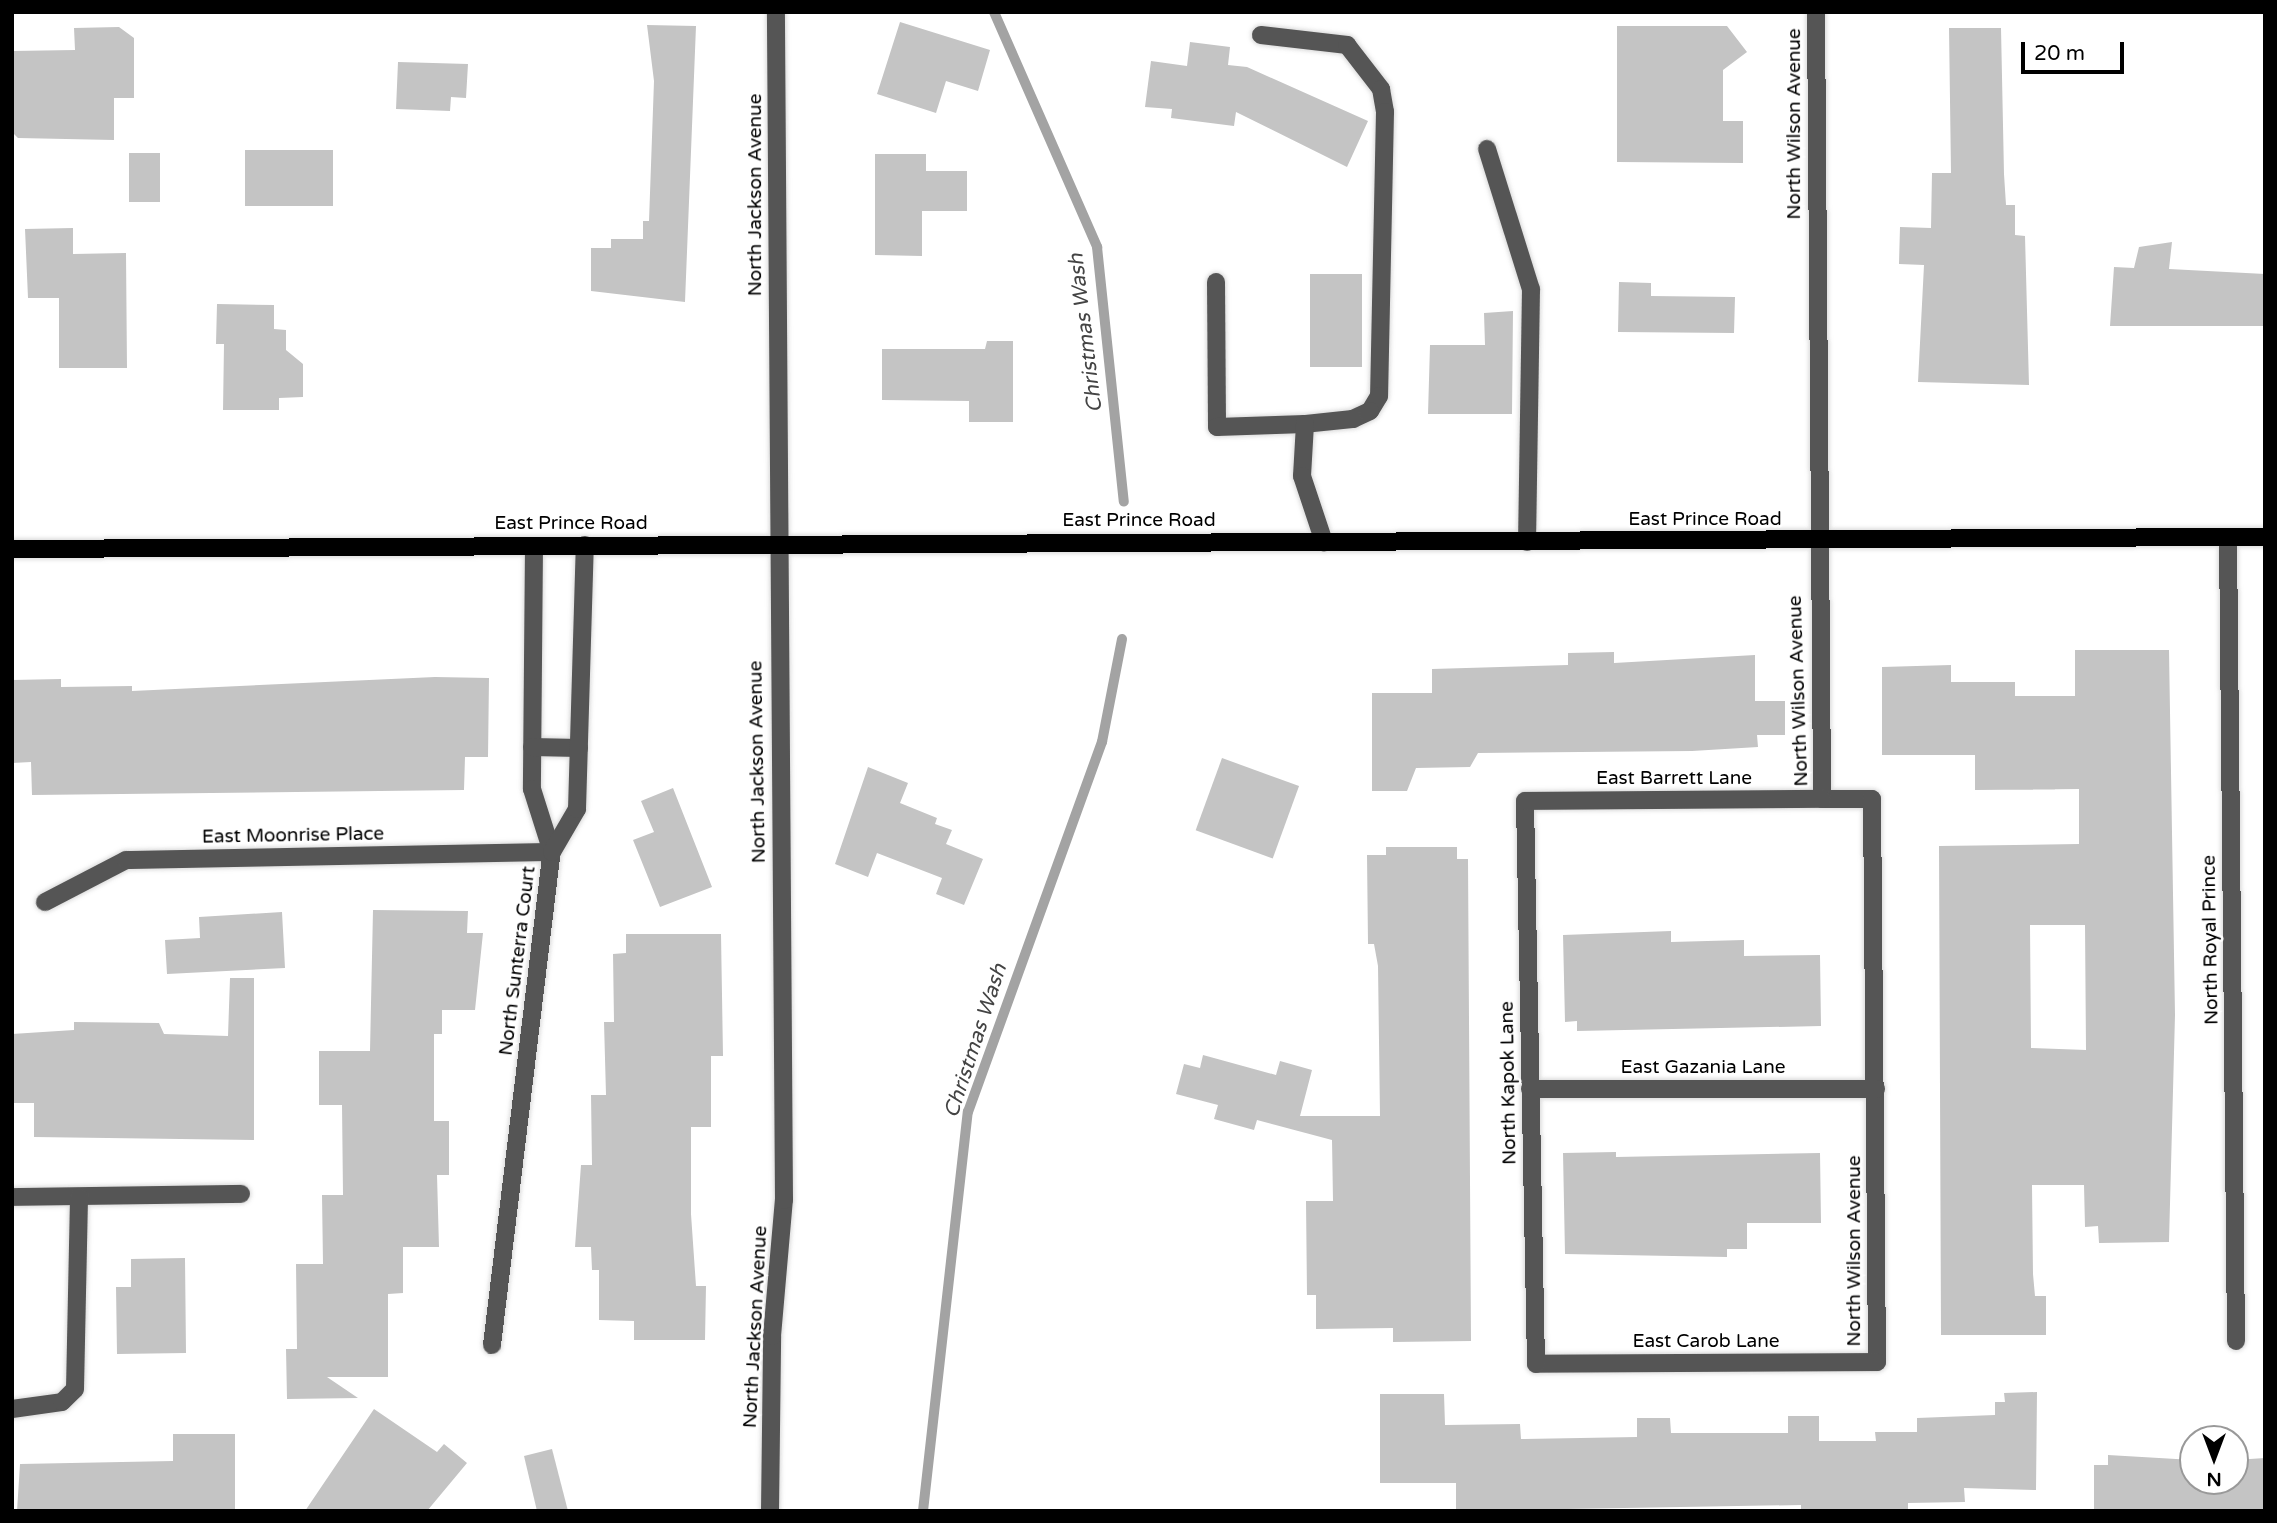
<!DOCTYPE html>
<html>
<head>
<meta charset="utf-8">
<style>
  body { margin:0 }
  #map { position:relative; width:2277px; height:1523px; overflow:hidden; background:#fff; font-family:"Varela Round",sans-serif }
  div>[style] { position:absolute }
  .stream>* { height:10px; margin:-5px; padding:0 5px; transform-origin:5px; border-radius:5px; background:#a3a3a3 }
  .building>* { inset:0; background:#c4c4c4; transform-origin:0 0 }
  .roads { filter:drop-shadow(0 0 2px #dbdbdb) drop-shadow(0 0 2px #dbdbdb) }
  .minor>* { height:18px; margin:-9px; padding:0 9px; transform-origin:9px; border-radius:9px; background:#555 }
  .major>* { height:18px; margin:-9px; padding:0 9px; transform-origin:9px; border-radius:9px; background:#000 }
  span { translate:-50% -50%; white-space:nowrap; text-align:center; line-height:1.15; -webkit-text-stroke:5px #fff; paint-order:stroke }
  .street-label { font-size:19px; color:#000 }
  .water-label { font-size:21px; color:#444; font-style:italic }
  .frame { position:absolute; inset:0; border:14px solid #000; pointer-events:none }
  .north { position:absolute; left:2179px; top:1425px; width:70px; height:70px; box-sizing:border-box; background:#fff; border:2px solid #999; border-radius:50%; rotate:180deg; font-size:19px; font-weight:700; line-height:28px; text-align:center; color:#000 }
  .north::after { content:''; display:block; margin:auto; width:24px; height:32px; background:#000; clip-path:polygon(50% 0,100% 100%,50% 72%,0 100%) }
  .scale { position:absolute; left:2021px; top:42px; width:103px; height:32px; box-sizing:border-box; border:4px solid #000; border-top:0; padding-left:9px; font-size:21px; line-height:24px; white-space:nowrap; color:#000; -webkit-text-stroke:5px #fff; paint-order:stroke }
</style>
</head>
<body>
<div id="map">
  <div class="stream">
    <i style="left:994px;top:12px;width:257px;rotate:66.3deg"></i>
    <i style="left:1097px;top:247px;width:256px;rotate:84deg"></i>
    <i style="left:923px;top:1511px;width:402px;rotate:-83.6deg"></i>
    <i style="left:968px;top:1112px;width:394px;rotate:-70.1deg"></i>
    <i style="left:1102px;top:742px;width:105px;rotate:-79deg"></i>
  </div>
  <div class="building">
    <i style="clip-path:polygon(900px 22px,990px 50px,978px 91px,946px 81px,936px 113px,877px 94px)"></i>
    <i style="clip-path:polygon(647px 25px,696px 26px,685px 302px,591px 291px,591px 248px,611px 248px,611px 239px,643px 239px,643px 221px,649px 221px,654px 81px)"></i>
    <i style="clip-path:polygon(1617px 26px,1727px 26px,1747px 52px,1723px 70px,1723px 121px,1743px 121px,1743px 163px,1617px 162px)"></i>
    <i style="clip-path:polygon(119px 27px,134px 38px,134px 98px,114px 98px,114px 140px,18px 138px,12px 132px,12px 51px,75px 50px,74px 28px)"></i>
    <i style="clip-path:polygon(1949px 28px,2001px 28px,2004px 174px,2006px 205px,2015px 205px,2015px 235px,2025px 236px,2029px 385px,1918px 382px,1924px 265px,1899px 264px,1900px 227px,1931px 228px,1932px 173px,1951px 173px)"></i>
    <i style="clip-path:polygon(1190px 42px,1230px 47px,1228px 65px,1247px 67px,1368px 121px,1347px 167px,1236px 112px,1234px 126px,1171px 118px,1172px 109px,1145px 107px,1151px 61px,1187px 66px)"></i>
    <i style="clip-path:polygon(398px 62px,468px 64px,466px 98px,451px 97px,450px 111px,396px 109px)"></i>
    <i style="left:245px;top:150px;width:88px;height:56px"></i>
    <i style="left:160px;top:153px;width:49px;height:31px;rotate:90deg"></i>
    <i style="clip-path:polygon(875px 154px,926px 154px,926px 171px,967px 171px,967px 211px,922px 211px,922px 256px,875px 255px)"></i>
    <i style="clip-path:polygon(73px 228px,73px 254px,126px 253px,127px 368px,59px 368px,59px 298px,28px 298px,25px 229px)"></i>
    <i style="clip-path:polygon(2172px 242px,2169px 269px,2265px 274px,2265px 326px,2110px 326px,2114px 267px,2134px 268px,2139px 247px)"></i>
    <i style="left:1310px;top:274px;width:52px;height:93px"></i>
    <i style="clip-path:polygon(1619px 282px,1651px 283px,1651px 296px,1735px 297px,1734px 333px,1618px 332px)"></i>
    <i style="clip-path:polygon(217px 304px,274px 305px,274px 329px,286px 330px,286px 350px,303px 364px,303px 397px,279px 398px,279px 410px,223px 410px,224px 344px,216px 344px)"></i>
    <i style="clip-path:polygon(1513px 311px,1512px 414px,1428px 414px,1430px 345px,1485px 345px,1484px 313px)"></i>
    <i style="clip-path:polygon(987px 341px,1013px 341px,1013px 422px,969px 422px,969px 401px,882px 400px,882px 349px,985px 349px)"></i>
    <i style="clip-path:polygon(evenodd,2075px 650px,2169px 650px,2175px 1015px,2169px 1242px,2099px 1243px,2098px 1226px,2085px 1227px,2084px 1185px,2032px 1185px,2033px 1274px,2035px 1296px,2046px 1296px,2046px 1335px,1941px 1335px,1939px 846px,2079px 844px,2079px 789px,1975px 790px,1975px 755px,1882px 755px,1882px 667px,1951px 665px,1951px 682px,2015px 682px,2015px 696px,2075px 696px,2075px 650px,2030px 925px,2085px 925px,2086px 1050px,2031px 1048px,2030px 925px)"></i>
    <i style="clip-path:polygon(1614px 652px,1614px 663px,1755px 655px,1755px 701px,1785px 701px,1785px 735px,1757px 735px,1758px 747px,1692px 751px,1478px 753px,1470px 767px,1416px 768px,1407px 791px,1372px 791px,1372px 693px,1432px 693px,1432px 669px,1568px 665px,1568px 653px)"></i>
    <i style="clip-path:polygon(435px 677px,489px 678px,488px 757px,465px 757px,464px 790px,32px 795px,31px 762px,12px 763px,12px 680px,61px 679px,61px 687px,132px 686px,132px 691px)"></i>
    <i style="left:1222px;top:758px;width:82px;height:77px;rotate:20deg"></i>
    <i style="clip-path:polygon(868px 767px,908px 783px,900px 803px,937px 818px,935px 824px,952px 830px,946px 844px,983px 859px,964px 905px,936px 894px,942px 878px,877px 853px,868px 877px,835px 864px)"></i>
    <i style="clip-path:polygon(673px 788px,712px 887px,660px 907px,633px 840px,654px 832px,641px 801px)"></i>
    <i style="clip-path:polygon(1386px 847px,1457px 847px,1457px 859px,1468px 859px,1471px 1341px,1393px 1342px,1393px 1328px,1316px 1329px,1316px 1295px,1307px 1295px,1306px 1201px,1333px 1201px,1332px 1140px,1257px 1120px,1254px 1130px,1214px 1119px,1218px 1105px,1176px 1094px,1184px 1064px,1200px 1068px,1203px 1055px,1276px 1075px,1280px 1061px,1312px 1070px,1300px 1116px,1380px 1116px,1378px 966px,1374px 944px,1368px 944px,1367px 855px,1386px 855px)"></i>
    <i style="clip-path:polygon(373px 910px,468px 911px,467px 933px,483px 933px,475px 1010px,442px 1010px,442px 1034px,434px 1034px,434px 1121px,449px 1121px,449px 1175px,437px 1175px,439px 1247px,403px 1247px,403px 1293px,388px 1294px,388px 1377px,327px 1377px,358px 1398px,287px 1399px,286px 1349px,297px 1349px,296px 1264px,323px 1264px,322px 1195px,343px 1195px,342px 1105px,319px 1105px,319px 1051px,370px 1051px)"></i>
    <i style="clip-path:polygon(282px 912px,285px 968px,167px 974px,165px 940px,200px 938px,199px 917px)"></i>
    <i style="clip-path:polygon(1671px 931px,1671px 942px,1744px 940px,1744px 956px,1820px 955px,1821px 1026px,1577px 1031px,1577px 1021px,1565px 1022px,1563px 935px)"></i>
    <i style="clip-path:polygon(626px 934px,721px 934px,723px 1056px,711px 1056px,711px 1127px,691px 1127px,691px 1214px,696px 1286px,706px 1286px,705px 1340px,634px 1340px,634px 1321px,599px 1320px,599px 1270px,592px 1270px,591px 1247px,575px 1247px,581px 1165px,592px 1165px,591px 1095px,606px 1095px,604px 1022px,614px 1022px,613px 954px,626px 953px)"></i>
    <i style="clip-path:polygon(230px 978px,254px 978px,254px 1140px,34px 1137px,34px 1103px,12px 1103px,12px 1034px,74px 1030px,74px 1022px,159px 1023px,164px 1034px,228px 1036px)"></i>
    <i style="clip-path:polygon(1616px 1152px,1616px 1157px,1820px 1153px,1821px 1223px,1747px 1223px,1747px 1249px,1727px 1249px,1727px 1257px,1565px 1254px,1563px 1153px)"></i>
    <i style="clip-path:polygon(185px 1258px,186px 1353px,117px 1354px,116px 1287px,131px 1287px,131px 1259px)"></i>
    <i style="clip-path:polygon(2037px 1392px,2036px 1490px,1964px 1488px,1965px 1502px,1908px 1503px,1908px 1511px,1801px 1511px,1801px 1505px,1456px 1511px,1456px 1483px,1380px 1483px,1380px 1394px,1444px 1394px,1445px 1425px,1520px 1424px,1521px 1439px,1637px 1437px,1637px 1418px,1670px 1418px,1671px 1433px,1788px 1433px,1788px 1416px,1819px 1416px,1819px 1441px,1876px 1441px,1875px 1432px,1917px 1432px,1917px 1418px,1995px 1415px,1995px 1402px,2005px 1402px,2004px 1393px)"></i>
    <i style="clip-path:polygon(374px 1409px,437px 1452px,444px 1444px,467px 1463px,427px 1511px,305px 1511px)"></i>
    <i style="clip-path:polygon(173px 1434px,235px 1434px,235px 1511px,17px 1511px,20px 1464px,173px 1461px)"></i>
    <i style="clip-path:polygon(552px 1449px,568px 1511px,537px 1511px,524px 1456px)"></i>
    <i style="clip-path:polygon(2108px 1455px,2193px 1460px,2193px 1481px,2235px 1481px,2235px 1460px,2265px 1458px,2265px 1511px,2094px 1511px,2094px 1465px,2108px 1465px)"></i>
  </div>
  <div class="roads">
    <div class="minor">
      <i style="left:1816px;top:12px;width:787px;rotate:89.56deg"></i>
      <i style="left:1822px;top:799px;width:50px"></i>
      <i style="left:1872px;top:799px;width:563px;rotate:89.49deg"></i>
      <i style="left:1877px;top:1362px;width:341px;rotate:179.7deg"></i>
      <i style="left:1536px;top:1364px;width:563px;rotate:-91.12deg"></i>
      <i style="left:1525px;top:801px;width:297px;rotate:-0.4deg"></i>
      <i style="left:1261px;top:35px;width:87px;rotate:6.6deg"></i>
      <i style="left:1347px;top:45px;width:56px;rotate:52.3deg"></i>
      <i style="left:1381px;top:89px;width:23px;rotate:80deg"></i>
      <i style="left:1385px;top:112px;width:284px;rotate:91.2deg"></i>
      <i style="left:1379px;top:396px;width:17px;rotate:121deg"></i>
      <i style="left:1370px;top:411px;width:19px;rotate:155deg"></i>
      <i style="left:1353px;top:419px;width:48px;rotate:174.1deg"></i>
      <i style="left:1487px;top:149px;width:147px;rotate:72.6deg"></i>
      <i style="left:1531px;top:289px;width:253px;rotate:90.9deg"></i>
      <i style="left:1216px;top:282px;width:145px;rotate:89.6deg"></i>
      <i style="left:1217px;top:427px;width:88px;rotate:-2deg"></i>
      <i style="left:1305px;top:424px;width:52px;rotate:93.3deg"></i>
      <i style="left:1302px;top:476px;width:70px;rotate:71.6deg"></i>
      <i style="left:2228px;top:538px;width:803px;rotate:89.43deg"></i>
      <i style="left:534px;top:546px;width:243px;rotate:90.5deg"></i>
      <i style="left:532px;top:789px;width:66px;rotate:72.4deg"></i>
      <i style="left:532px;top:747px;width:47px;rotate:1.2deg"></i>
      <i style="left:45px;top:902px;width:91px;rotate:-27.4deg"></i>
      <i style="left:126px;top:860px;width:426px;rotate:-1.1deg"></i>
      <i style="left:1530px;top:1089px;width:346px"></i>
      <i style="left:12px;top:1197px;width:229px;rotate:-0.8deg"></i>
      <i style="left:492px;top:1345px;width:497px;rotate:-83.1deg"></i>
      <i style="left:552px;top:852px;width:50px;rotate:-59.8deg"></i>
      <i style="left:577px;top:809px;width:264px;rotate:-88.3deg"></i>
      <i style="left:12px;top:1409px;width:50px;rotate:-8deg"></i>
      <i style="left:62px;top:1402px;width:18px;rotate:-45deg"></i>
      <i style="left:75px;top:1389px;width:192px;rotate:-88.8deg"></i>
      <i style="left:770px;top:1511px;width:175px;rotate:-89.3deg"></i>
      <i style="left:772px;top:1336px;width:137px;rotate:-85deg"></i>
      <i style="left:784px;top:1200px;width:1188px;rotate:-90.39deg"></i>
    </div>
    <div class="major">
      <i style="left:12px;top:549px;width:2253px;rotate:-0.31deg"></i>
    </div>
  </div>
  <div class="street-label">
    <span style="left:1795px;top:124px;rotate:-90deg">North Wilson Avenue</span>
    <span style="left:756px;top:195px;rotate:-90deg">North Jackson Avenue</span>
    <span style="left:1705px;top:520px">East Prince Road</span>
    <span style="left:1139px;top:521px">East Prince Road</span>
    <span style="left:571px;top:524px">East Prince Road</span>
    <span style="left:1799px;top:691px;rotate:-92deg">North Wilson Avenue</span>
    <span style="left:758px;top:762px;rotate:-91deg">North Jackson Avenue</span>
    <span style="left:1674px;top:779px">East Barrett Lane</span>
    <span style="left:293px;top:836px;rotate:-1deg">East Moonrise Place</span>
    <span style="left:2211px;top:940px;rotate:-91deg">North Royal Prince</span>
    <span style="left:518px;top:961px;rotate:-83deg">North Sunterra Court</span>
    <span style="left:1703px;top:1068px">East Gazania Lane</span>
    <span style="left:1509px;top:1083px;rotate:-91deg">North Kapok Lane</span>
    <span style="left:1855px;top:1251px;rotate:-90deg">North Wilson Avenue</span>
    <span style="left:756px;top:1327px;rotate:-87deg">North Jackson Avenue</span>
    <span style="left:1706px;top:1342px">East Carob Lane</span>
  </div>
  <div class="water-label">
    <span style="left:1086px;top:333px;rotate:-97deg">Christmas Wash</span>
    <span style="left:976px;top:1041px;rotate:-72deg">Christmas Wash</span>
  </div>
  <div class="frame"></div>
  <div class="north">N</div>
  <div class="scale">20 m</div>
</div>
</body>
</html>
